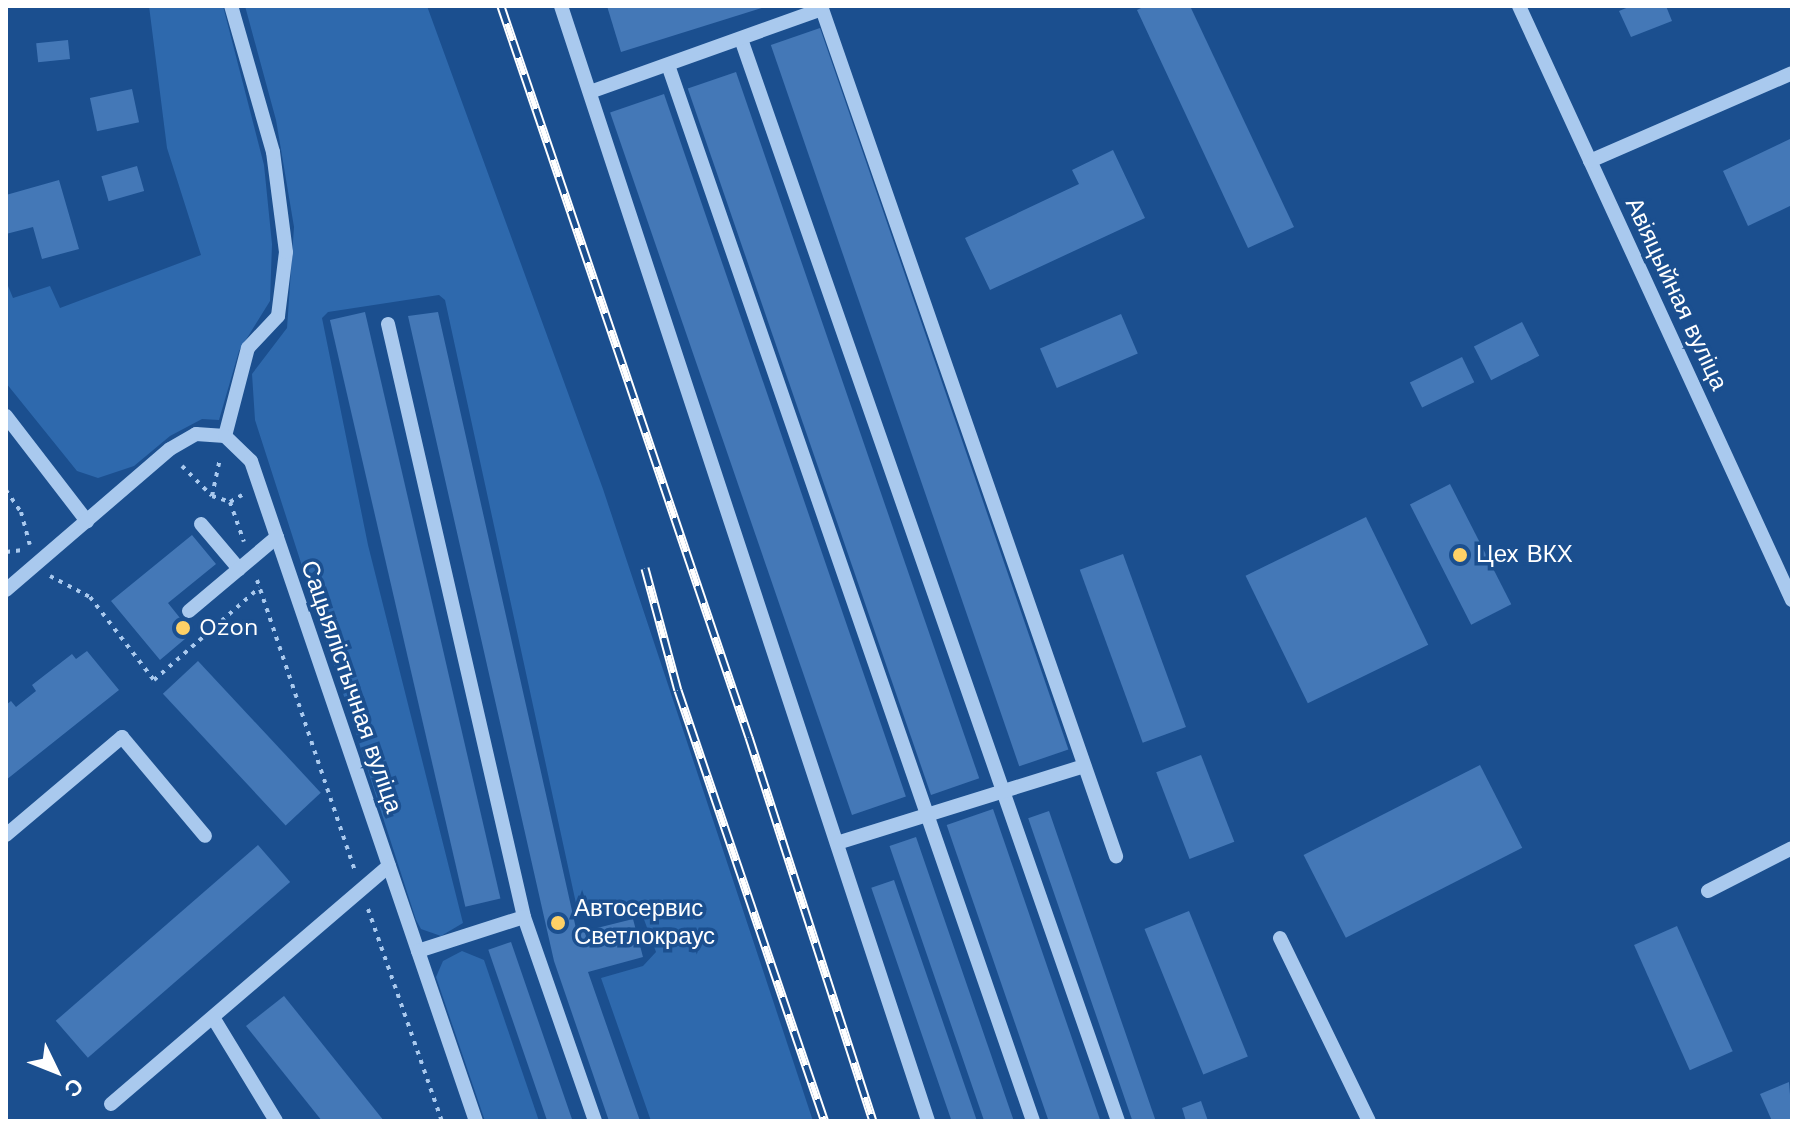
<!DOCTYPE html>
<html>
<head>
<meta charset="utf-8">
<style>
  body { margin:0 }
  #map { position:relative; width:1798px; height:1127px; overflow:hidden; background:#1b4f8f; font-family:"Work Sans",sans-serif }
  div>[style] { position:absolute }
  .green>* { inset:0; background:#2e69ad }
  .building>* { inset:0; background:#4478b7; transform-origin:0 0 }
  .path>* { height:4px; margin-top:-2px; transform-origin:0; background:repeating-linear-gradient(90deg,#a9c9ee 0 4px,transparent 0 10px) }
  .minor>* { height:14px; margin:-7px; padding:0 7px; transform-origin:7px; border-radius:7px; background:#a9c9ee }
  .rail>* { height:9px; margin-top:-4.5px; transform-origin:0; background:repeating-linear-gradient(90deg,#1b4f8f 0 18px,#fff 0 36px); box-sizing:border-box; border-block:2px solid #fff }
  .dots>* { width:22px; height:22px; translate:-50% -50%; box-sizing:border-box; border:4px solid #1b4f8f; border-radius:50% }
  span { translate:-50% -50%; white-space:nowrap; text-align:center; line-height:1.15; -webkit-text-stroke:7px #1b4f8f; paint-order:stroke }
  .street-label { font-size:24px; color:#fff }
  .poi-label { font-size:24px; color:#fff }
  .left { translate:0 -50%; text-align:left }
  .frame { position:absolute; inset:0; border:8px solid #fff; pointer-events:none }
  .north { position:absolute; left:16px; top:1031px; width:80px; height:80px; -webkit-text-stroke:6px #1b4f8f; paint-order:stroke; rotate:133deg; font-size:22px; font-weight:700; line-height:32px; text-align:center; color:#fff }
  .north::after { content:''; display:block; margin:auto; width:28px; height:36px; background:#fff; clip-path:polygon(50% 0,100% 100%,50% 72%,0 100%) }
</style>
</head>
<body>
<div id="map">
  <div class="green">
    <i style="clip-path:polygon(149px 6px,223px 6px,264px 165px,272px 244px,270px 301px,239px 351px,219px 420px,202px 419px,170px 436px,134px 466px,98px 478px,77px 471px,6px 383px,6px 281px,13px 298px,50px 286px,60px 308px,201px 255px,167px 148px)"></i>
    <i style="clip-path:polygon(245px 6px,427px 6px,603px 489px,813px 1121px,651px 1121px,601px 978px,643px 966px,656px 952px,642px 914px,618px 903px,577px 908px,445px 300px,439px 295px,328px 312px,322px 318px,368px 545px,463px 923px,441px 936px,421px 929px,416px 920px,255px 420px,252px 374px,287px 328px,294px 227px,276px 120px)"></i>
    <i style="clip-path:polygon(462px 951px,484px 960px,539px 1121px,485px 1121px,436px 977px,443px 961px)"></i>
  </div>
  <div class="building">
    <i style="clip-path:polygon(607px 6px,764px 6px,765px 7px,621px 52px)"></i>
    <i style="clip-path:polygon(1145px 6px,1190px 6px,1294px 227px,1248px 248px,1137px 10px)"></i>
    <i style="clip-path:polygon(1631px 6px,1666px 6px,1672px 21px,1631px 37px,1619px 11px)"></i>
    <i style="left:820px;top:28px;width:763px;height:52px;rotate:71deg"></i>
    <i style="left:68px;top:40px;width:19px;height:32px;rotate:84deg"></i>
    <i style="left:736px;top:72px;width:747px;height:51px;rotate:71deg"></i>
    <i style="left:132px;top:89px;width:34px;height:43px;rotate:78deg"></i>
    <i style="left:664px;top:94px;width:743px;height:57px;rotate:71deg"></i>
    <i style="clip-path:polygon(1792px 138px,1792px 205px,1748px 226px,1723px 171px)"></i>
    <i style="clip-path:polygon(1113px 150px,1145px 218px,990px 290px,965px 238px,1079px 184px,1072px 170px)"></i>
    <i style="left:137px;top:166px;width:26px;height:37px;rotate:74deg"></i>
    <i style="clip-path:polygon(59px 180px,79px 249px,42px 259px,33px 227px,6px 234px,6px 195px)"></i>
    <i style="left:365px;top:312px;width:602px;height:36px;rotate:77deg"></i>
    <i style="clip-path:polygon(438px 312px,577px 933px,633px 919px,643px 957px,588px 972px,640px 1121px,609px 1121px,554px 961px,408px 316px)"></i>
    <i style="left:1121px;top:314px;width:43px;height:88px;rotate:67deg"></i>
    <i style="left:1522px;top:322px;width:38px;height:54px;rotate:63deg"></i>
    <i style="left:1462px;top:357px;width:28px;height:58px;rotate:64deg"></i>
    <i style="left:1450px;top:484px;width:135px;height:45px;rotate:63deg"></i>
    <i style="left:1366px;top:517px;width:142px;height:134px;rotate:64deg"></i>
    <i style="clip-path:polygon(192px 535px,216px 564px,168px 603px,192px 633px,160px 660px,111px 601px)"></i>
    <i style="left:1123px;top:554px;width:184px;height:46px;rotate:70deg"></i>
    <i style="clip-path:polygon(87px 651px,119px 690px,6px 780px,6px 705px,11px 701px,16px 707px,36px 691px,32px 685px,72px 654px,76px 659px)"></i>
    <i style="left:198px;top:661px;width:180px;height:48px;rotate:47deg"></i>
    <i style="left:1201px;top:755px;width:93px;height:48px;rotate:69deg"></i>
    <i style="left:1480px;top:765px;width:93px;height:198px;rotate:63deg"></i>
    <i style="left:993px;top:809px;width:330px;height:49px;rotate:71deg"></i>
    <i style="left:1049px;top:811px;width:329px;height:22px;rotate:71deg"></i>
    <i style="left:916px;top:837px;width:301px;height:28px;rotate:71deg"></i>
    <i style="left:258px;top:845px;width:49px;height:268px;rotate:49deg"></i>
    <i style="left:894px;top:880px;width:254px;height:24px;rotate:71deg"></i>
    <i style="left:1189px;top:911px;width:157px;height:48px;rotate:68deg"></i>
    <i style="left:1677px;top:926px;width:137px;height:47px;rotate:66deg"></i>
    <i style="left:511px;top:942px;width:189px;height:24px;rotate:71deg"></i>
    <i style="clip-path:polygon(284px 996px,384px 1121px,322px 1121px,246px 1026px)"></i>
    <i style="clip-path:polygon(1789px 1082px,1792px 1121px,1772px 1121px,1760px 1094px)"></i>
    <i style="clip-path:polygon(1201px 1101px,1208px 1121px,1186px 1121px,1182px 1108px)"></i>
  </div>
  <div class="path">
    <i style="left:182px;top:466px;width:42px;rotate:45deg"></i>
    <i style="left:212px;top:496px;width:19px;rotate:18deg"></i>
    <i style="left:230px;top:502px;width:14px;rotate:-30deg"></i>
    <i style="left:6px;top:490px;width:27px;rotate:56deg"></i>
    <i style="left:21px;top:512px;width:34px;rotate:75deg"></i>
    <i style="left:212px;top:496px;width:38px;rotate:-78deg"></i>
    <i style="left:230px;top:502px;width:42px;rotate:70.7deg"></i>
    <i style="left:6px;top:552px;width:17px;rotate:-7deg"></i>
    <i style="left:50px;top:576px;width:45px;rotate:27.7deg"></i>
    <i style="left:90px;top:597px;width:105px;rotate:52.4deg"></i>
    <i style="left:154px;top:680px;width:140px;rotate:-41.2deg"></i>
    <i style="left:257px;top:580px;width:307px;rotate:71.4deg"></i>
    <i style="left:368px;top:909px;width:225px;rotate:70.8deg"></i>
  </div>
  <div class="minor">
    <i style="left:561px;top:6px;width:1174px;rotate:71.78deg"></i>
    <i style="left:1519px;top:6px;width:654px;rotate:65.32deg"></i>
    <i style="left:741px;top:39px;width:1146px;rotate:70.79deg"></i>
    <i style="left:668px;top:65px;width:1117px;rotate:70.93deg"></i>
    <i style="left:590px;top:92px;width:246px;rotate:-19.7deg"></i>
    <i style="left:822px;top:9px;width:897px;rotate:70.86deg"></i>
    <i style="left:1590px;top:161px;width:220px;rotate:-23.5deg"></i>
    <i style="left:388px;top:324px;width:608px;rotate:77.08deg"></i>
    <i style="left:524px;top:917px;width:216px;rotate:70.8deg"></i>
    <i style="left:6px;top:416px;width:133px;rotate:52.4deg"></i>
    <i style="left:225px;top:436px;width:91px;rotate:-75.4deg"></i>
    <i style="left:248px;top:348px;width:44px;rotate:-46.8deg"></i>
    <i style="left:278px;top:316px;width:64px;rotate:-82.9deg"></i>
    <i style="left:286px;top:252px;width:101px;rotate:-97.4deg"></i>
    <i style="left:273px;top:152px;width:152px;rotate:-106deg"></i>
    <i style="left:201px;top:524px;width:59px;rotate:49.8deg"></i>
    <i style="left:6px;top:590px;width:216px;rotate:-40.7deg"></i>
    <i style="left:170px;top:449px;width:30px;rotate:-30deg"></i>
    <i style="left:196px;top:434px;width:29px;rotate:4deg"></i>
    <i style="left:225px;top:436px;width:36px;rotate:44deg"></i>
    <i style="left:251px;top:461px;width:697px;rotate:71.18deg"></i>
    <i style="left:189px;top:611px;width:115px;rotate:-40.1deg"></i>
    <i style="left:6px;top:835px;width:152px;rotate:-40.2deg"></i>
    <i style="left:122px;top:737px;width:129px;rotate:50deg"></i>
    <i style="left:837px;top:843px;width:259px;rotate:-17.3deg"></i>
    <i style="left:1708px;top:891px;width:94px;rotate:-27.1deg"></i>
    <i style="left:1280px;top:938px;width:203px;rotate:64.1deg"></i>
    <i style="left:418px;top:951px;width:111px;rotate:-17.8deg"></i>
    <i style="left:214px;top:1019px;width:119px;rotate:58.7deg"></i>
    <i style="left:111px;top:1104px;width:366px;rotate:-40.6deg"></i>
  </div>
  <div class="rail">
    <i style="left:501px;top:6px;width:772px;rotate:71.26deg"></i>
    <i style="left:749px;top:737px;width:404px;rotate:72.1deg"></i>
    <i style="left:645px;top:568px;width:126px;rotate:74.9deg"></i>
    <i style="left:678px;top:690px;width:455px;rotate:71.2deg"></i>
  </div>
  <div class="dots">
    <i style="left:1460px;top:555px;background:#ffd166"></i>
    <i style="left:183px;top:628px;background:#ffd166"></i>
    <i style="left:558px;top:923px;background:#ffd166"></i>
  </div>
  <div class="street-label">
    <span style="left:1676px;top:294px;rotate:65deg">Авіяцыйная вуліца</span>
    <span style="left:351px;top:687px;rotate:71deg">Сацыялістычная вуліца</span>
  </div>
  <div class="poi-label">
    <span class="left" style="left:1476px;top:555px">Цех ВКХ</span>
    <span class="left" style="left:199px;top:628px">Ozon</span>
    <span class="left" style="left:574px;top:923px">Автосервис<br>Светлокраус</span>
  </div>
  <div class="frame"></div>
  <div class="north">С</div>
</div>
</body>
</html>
